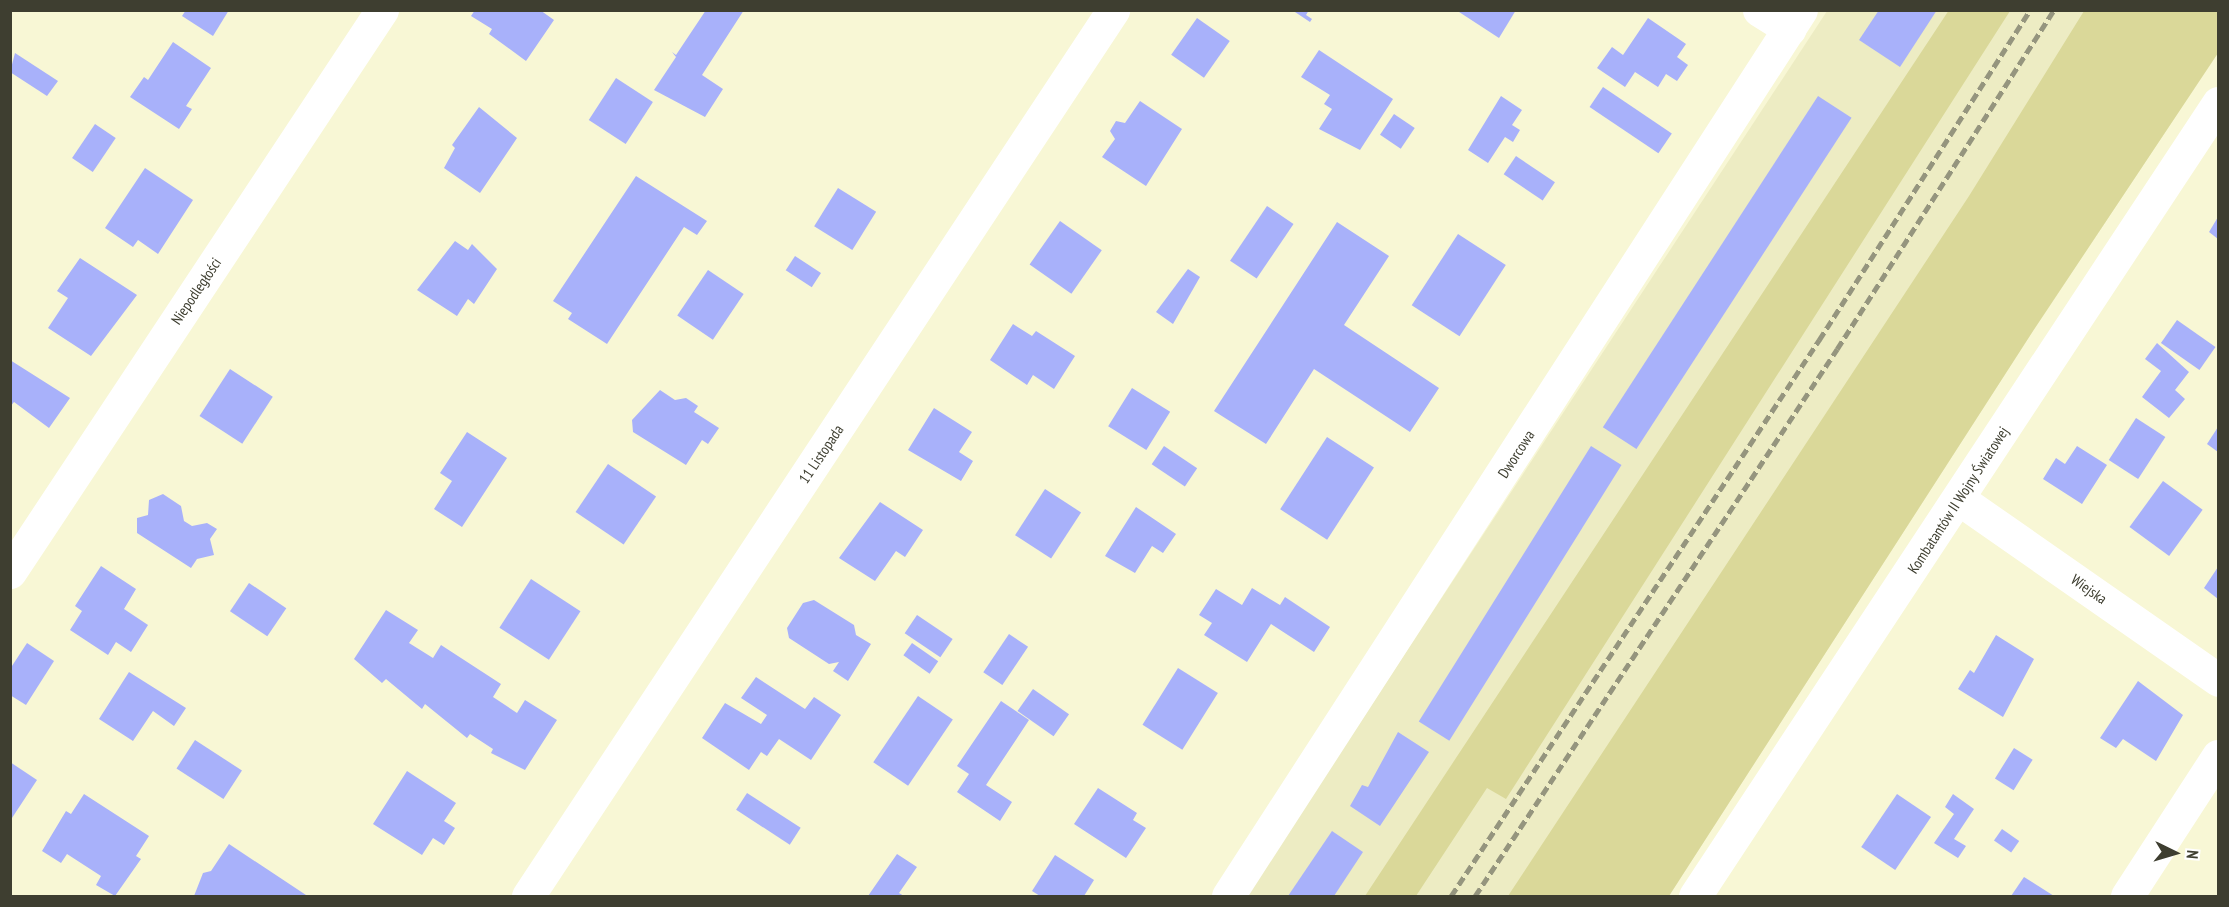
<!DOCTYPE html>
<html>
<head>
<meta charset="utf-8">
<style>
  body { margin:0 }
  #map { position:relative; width:2229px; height:907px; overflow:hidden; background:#f8f7d5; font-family:"PT Sans Narrow",sans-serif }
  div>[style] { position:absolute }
  .built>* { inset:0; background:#edecc3 }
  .green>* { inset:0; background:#dad899 }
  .building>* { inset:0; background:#a8b1fa; transform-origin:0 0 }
  .street>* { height:33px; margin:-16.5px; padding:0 16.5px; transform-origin:16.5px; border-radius:16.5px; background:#fff }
  .rail>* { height:4.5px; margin-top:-2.25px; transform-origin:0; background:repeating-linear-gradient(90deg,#95957e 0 9px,transparent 0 13.5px) }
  span { translate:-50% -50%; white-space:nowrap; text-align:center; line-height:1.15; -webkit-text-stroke:6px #fff; paint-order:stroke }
  .street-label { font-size:15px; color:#3e3e30 }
  .frame { position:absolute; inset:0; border:12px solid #3e3e30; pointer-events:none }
  .north { position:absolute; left:2145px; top:823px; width:60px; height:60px; -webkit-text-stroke:4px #fff; paint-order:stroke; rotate:95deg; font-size:16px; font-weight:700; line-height:24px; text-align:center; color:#3e3e30 }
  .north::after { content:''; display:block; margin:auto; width:21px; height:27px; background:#3e3e30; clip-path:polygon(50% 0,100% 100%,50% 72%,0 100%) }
</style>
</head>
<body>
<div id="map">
  <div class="built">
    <i style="clip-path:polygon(1827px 11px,2218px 11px,2218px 53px,2033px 331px,1669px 896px,1246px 896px)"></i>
  </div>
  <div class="green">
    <i style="clip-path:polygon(1949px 10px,2010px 11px,1506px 799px,1487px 788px,1416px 896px,1365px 896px)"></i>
    <i style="clip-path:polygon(2084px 11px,2218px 11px,2218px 53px,2033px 331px,1669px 896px,1508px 896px,1969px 196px)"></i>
  </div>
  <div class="building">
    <i style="clip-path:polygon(186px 10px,229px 10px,213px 36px,182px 16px)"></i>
    <i style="clip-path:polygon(475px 10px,540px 10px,554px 20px,526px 61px,489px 34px,492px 29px,471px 16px)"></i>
    <i style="clip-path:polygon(706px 10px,744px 10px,702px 75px,723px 89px,705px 117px,654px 90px,676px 57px,672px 52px,676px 55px)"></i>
    <i style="clip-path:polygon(1292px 10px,1309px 10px,1306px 15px,1312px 19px,1310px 22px)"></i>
    <i style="clip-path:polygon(1456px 10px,1516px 10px,1499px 38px)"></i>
    <i style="clip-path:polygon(1879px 10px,1937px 10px,1900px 67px,1859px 40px)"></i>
    <i style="left:1197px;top:18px;width:40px;height:45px;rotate:35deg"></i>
    <i style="clip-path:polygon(1648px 18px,1686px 44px,1677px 57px,1688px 65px,1677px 81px,1666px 74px,1658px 87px,1635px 72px,1625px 87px,1597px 68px,1612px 47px,1623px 55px)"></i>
    <i style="clip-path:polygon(173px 42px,211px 68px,186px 106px,192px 109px,179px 129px,130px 97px,144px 77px,148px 80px)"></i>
    <i style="clip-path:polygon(1319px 50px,1393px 99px,1360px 150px,1319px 129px,1332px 109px,1324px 104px,1330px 95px,1301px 77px)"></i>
    <i style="clip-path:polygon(15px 53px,58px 81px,47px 96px,10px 72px)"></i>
    <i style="left:616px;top:78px;width:44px;height:50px;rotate:33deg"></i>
    <i style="left:1603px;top:87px;width:83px;height:24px;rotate:34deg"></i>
    <i style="clip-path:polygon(1501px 96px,1522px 110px,1512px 125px,1520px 130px,1513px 142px,1505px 137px,1488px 163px,1468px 150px)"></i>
    <i style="left:1818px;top:96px;width:40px;height:395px;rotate:33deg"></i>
    <i style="clip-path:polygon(1140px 101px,1182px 129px,1146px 186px,1102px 157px,1115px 139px,1110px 131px,1116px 121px,1125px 123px)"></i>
    <i style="clip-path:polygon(479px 107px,517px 138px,480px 193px,444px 168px,455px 148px,452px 145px)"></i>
    <i style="left:1394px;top:114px;width:25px;height:25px;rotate:34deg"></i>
    <i style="left:95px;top:124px;width:25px;height:41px;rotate:34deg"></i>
    <i style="left:1516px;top:156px;width:47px;height:22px;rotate:34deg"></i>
    <i style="clip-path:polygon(145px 168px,193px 200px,158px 254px,138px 240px,133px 247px,105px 228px)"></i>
    <i style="clip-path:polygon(636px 176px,707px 221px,697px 235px,684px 227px,607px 344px,568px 319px,572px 313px,553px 301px)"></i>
    <i style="left:838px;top:188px;width:45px;height:45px;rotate:32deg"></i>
    <i style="left:1267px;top:206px;width:32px;height:66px;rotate:34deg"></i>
    <i style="clip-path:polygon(2218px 217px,2218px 239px,2209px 232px)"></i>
    <i style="left:1060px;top:221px;width:51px;height:53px;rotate:35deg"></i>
    <i style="clip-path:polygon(1337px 222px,1389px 256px,1344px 325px,1439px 388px,1410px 432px,1314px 369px,1266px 444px,1214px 411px)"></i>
    <i style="left:1458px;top:234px;width:57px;height:85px;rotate:33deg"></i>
    <i style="clip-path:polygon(455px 241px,468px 250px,472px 244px,497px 269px,474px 304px,468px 299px,457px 316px,417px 290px)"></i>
    <i style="left:795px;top:256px;width:31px;height:17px;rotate:33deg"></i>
    <i style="clip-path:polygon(80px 258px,137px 295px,91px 356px,48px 328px,68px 298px,57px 291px)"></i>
    <i style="clip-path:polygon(1188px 269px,1200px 277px,1173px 324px,1156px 312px)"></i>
    <i style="left:708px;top:270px;width:43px;height:55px;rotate:34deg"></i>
    <i style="left:2177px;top:320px;width:47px;height:28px;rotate:35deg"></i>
    <i style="clip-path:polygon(1013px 324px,1032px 336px,1036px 331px,1075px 356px,1054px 389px,1033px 375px,1027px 385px,990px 360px)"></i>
    <i style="clip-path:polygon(2157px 343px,2189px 372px,2175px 390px,2185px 399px,2169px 418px,2142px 397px,2161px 371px,2145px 359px)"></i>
    <i style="clip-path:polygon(10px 360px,70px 398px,49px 428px,14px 402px,10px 407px)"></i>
    <i style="left:230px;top:369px;width:51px;height:56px;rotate:33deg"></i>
    <i style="left:1132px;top:388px;width:45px;height:45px;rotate:32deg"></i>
    <i style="clip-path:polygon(660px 390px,675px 400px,686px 398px,698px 406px,694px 412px,719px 428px,708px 444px,702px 440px,686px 465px,633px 432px,632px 420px)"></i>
    <i style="clip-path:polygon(934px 408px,972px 432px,959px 452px,973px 461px,961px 481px,908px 450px)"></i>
    <i style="left:2136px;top:418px;width:35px;height:50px;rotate:33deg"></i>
    <i style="clip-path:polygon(2218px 427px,2218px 452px,2207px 444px)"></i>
    <i style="clip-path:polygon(467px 432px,507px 458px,462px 527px,434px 509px,452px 481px,440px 473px)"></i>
    <i style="left:1327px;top:437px;width:56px;height:86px;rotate:33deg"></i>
    <i style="left:1164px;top:446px;width:40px;height:22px;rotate:34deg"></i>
    <i style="left:1591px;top:446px;width:36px;height:325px;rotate:32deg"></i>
    <i style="clip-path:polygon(2077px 446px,2107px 465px,2082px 504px,2043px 479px,2056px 458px,2065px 464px)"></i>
    <i style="left:608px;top:464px;width:58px;height:58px;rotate:34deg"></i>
    <i style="left:2163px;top:481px;width:49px;height:57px;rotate:36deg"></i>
    <i style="left:1045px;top:489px;width:43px;height:55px;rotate:33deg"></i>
    <i style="clip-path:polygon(163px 494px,181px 506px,184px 521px,192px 526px,207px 523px,217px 529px,210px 539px,214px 555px,197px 559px,191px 568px,137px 533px,137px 518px,148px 515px,149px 500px)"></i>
    <i style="clip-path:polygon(880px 502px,923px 530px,905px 557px,896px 551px,875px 581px,839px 558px)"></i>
    <i style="clip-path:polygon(1136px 507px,1176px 534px,1163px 553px,1152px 546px,1135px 573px,1105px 556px)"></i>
    <i style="clip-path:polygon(101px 566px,136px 589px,124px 609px,148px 625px,131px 652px,116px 642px,108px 655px,70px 630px,82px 611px,75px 606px)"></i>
    <i style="clip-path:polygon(2218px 567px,2218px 599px,2204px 588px)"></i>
    <i style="left:531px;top:579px;width:59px;height:58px;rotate:33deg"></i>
    <i style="left:249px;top:583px;width:45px;height:34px;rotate:34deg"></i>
    <i style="clip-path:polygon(1252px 588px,1280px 605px,1285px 597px,1330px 627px,1314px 652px,1271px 624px,1247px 662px,1204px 635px,1212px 623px,1199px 615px,1216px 589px,1242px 605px)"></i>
    <i style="clip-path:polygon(814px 600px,854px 625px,856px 635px,871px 644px,848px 681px,833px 671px,839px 662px,829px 664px,789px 638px,787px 628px,803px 603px)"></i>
    <i style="clip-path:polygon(386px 610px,418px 630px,409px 643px,433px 658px,441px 645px,501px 684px,493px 697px,517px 713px,525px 700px,557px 720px,525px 770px,491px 753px,493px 749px,470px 734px,467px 738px,425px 704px,422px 709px,386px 679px,382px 683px,354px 659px)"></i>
    <i style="left:917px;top:615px;width:43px;height:22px;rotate:34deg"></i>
    <i style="left:1009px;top:634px;width:23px;height:46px;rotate:34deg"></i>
    <i style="clip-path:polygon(1996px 635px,2034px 659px,2003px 717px,1958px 689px,1970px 670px,1974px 673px)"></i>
    <i style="clip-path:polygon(27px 643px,54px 661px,26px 705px,10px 695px,10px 669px)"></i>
    <i style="left:912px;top:643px;width:32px;height:15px;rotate:35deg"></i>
    <i style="left:1178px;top:668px;width:47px;height:67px;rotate:32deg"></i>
    <i style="clip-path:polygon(129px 672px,186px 708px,174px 726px,153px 711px,133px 741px,99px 719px)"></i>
    <i style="clip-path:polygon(756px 677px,805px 709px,814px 697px,841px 715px,811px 760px,779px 739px,767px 756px,761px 752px,749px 770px,702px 738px,725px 703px,761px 724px,767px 715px,741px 698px)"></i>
    <i style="clip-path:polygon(2138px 681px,2183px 715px,2156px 761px,2123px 739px,2116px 748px,2100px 738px)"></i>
    <i style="left:1033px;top:689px;width:44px;height:27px;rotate:35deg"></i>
    <i style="left:918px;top:696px;width:42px;height:80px;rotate:34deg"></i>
    <i style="clip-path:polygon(1001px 701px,1029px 720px,986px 785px,1012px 802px,1000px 821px,957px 792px,969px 774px,957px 766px)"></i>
    <i style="clip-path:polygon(1398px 732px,1429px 752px,1380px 826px,1350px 806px,1362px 785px,1368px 787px)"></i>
    <i style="left:195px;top:740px;width:56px;height:34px;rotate:33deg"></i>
    <i style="left:2014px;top:748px;width:22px;height:36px;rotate:32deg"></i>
    <i style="clip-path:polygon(10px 762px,37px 780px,10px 821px)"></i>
    <i style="clip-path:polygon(407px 771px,456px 803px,444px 821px,455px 828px,444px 845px,433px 838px,422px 855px,373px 824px)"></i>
    <i style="clip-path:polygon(1098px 788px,1137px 813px,1133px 820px,1146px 828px,1126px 858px,1074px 824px)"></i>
    <i style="left:747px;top:793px;width:64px;height:20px;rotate:33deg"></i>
    <i style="clip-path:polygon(84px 794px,149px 836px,136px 856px,141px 859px,115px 896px,96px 885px,101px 876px,67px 854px,61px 863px,42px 851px,66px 811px,71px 814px)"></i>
    <i style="left:1897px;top:794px;width:41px;height:64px;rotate:34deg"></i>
    <i style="clip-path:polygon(1953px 794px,1974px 809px,1954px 839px,1966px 846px,1958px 858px,1934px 843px,1954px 814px,1945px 807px)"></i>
    <i style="left:2002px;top:829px;width:21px;height:14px;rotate:35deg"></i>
    <i style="clip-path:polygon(1332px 831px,1363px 852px,1334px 896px,1288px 896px)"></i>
    <i style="clip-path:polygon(229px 844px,306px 895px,305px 896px,194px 896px,203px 873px,211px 871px)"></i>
    <i style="clip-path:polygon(897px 854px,917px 867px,899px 893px,904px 896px,868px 896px)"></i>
    <i style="clip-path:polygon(1055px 855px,1094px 880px,1084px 896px,1040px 896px,1032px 891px)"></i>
    <i style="clip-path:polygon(2024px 877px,2054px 896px,2011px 896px)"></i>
  </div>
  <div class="street">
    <i style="left:1759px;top:10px;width:36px;rotate:32deg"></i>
    <i style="left:1959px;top:499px;width:316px;rotate:34.9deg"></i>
    <i style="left:10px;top:572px;width:674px;rotate:-56.5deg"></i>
    <i style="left:528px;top:896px;width:1062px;rotate:-56.56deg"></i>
    <i style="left:1228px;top:896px;width:1055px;rotate:-57.11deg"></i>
    <i style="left:1695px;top:896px;width:950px;rotate:-56.59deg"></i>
    <i style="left:2127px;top:896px;width:167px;rotate:-57deg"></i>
  </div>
  <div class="rail">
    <i style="left:1451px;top:896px;width:667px;rotate:-56.5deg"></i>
    <i style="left:1819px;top:340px;width:392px;rotate:-57.4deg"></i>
    <i style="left:1475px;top:896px;width:656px;rotate:-56.5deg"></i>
    <i style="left:1837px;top:349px;width:403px;rotate:-57.4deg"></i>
  </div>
  <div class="street-label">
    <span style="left:196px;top:291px;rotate:-56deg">Niepodległości</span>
    <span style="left:821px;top:454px;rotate:-56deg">11 Listopada</span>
    <span style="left:1516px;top:454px;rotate:-57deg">Dworcowa</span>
    <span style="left:1958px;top:500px;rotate:-57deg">Kombatantów II Wojny Światowej</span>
    <span style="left:2089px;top:589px;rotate:35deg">Wiejska</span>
  </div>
  <div class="frame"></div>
  <div class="north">N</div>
</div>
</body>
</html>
